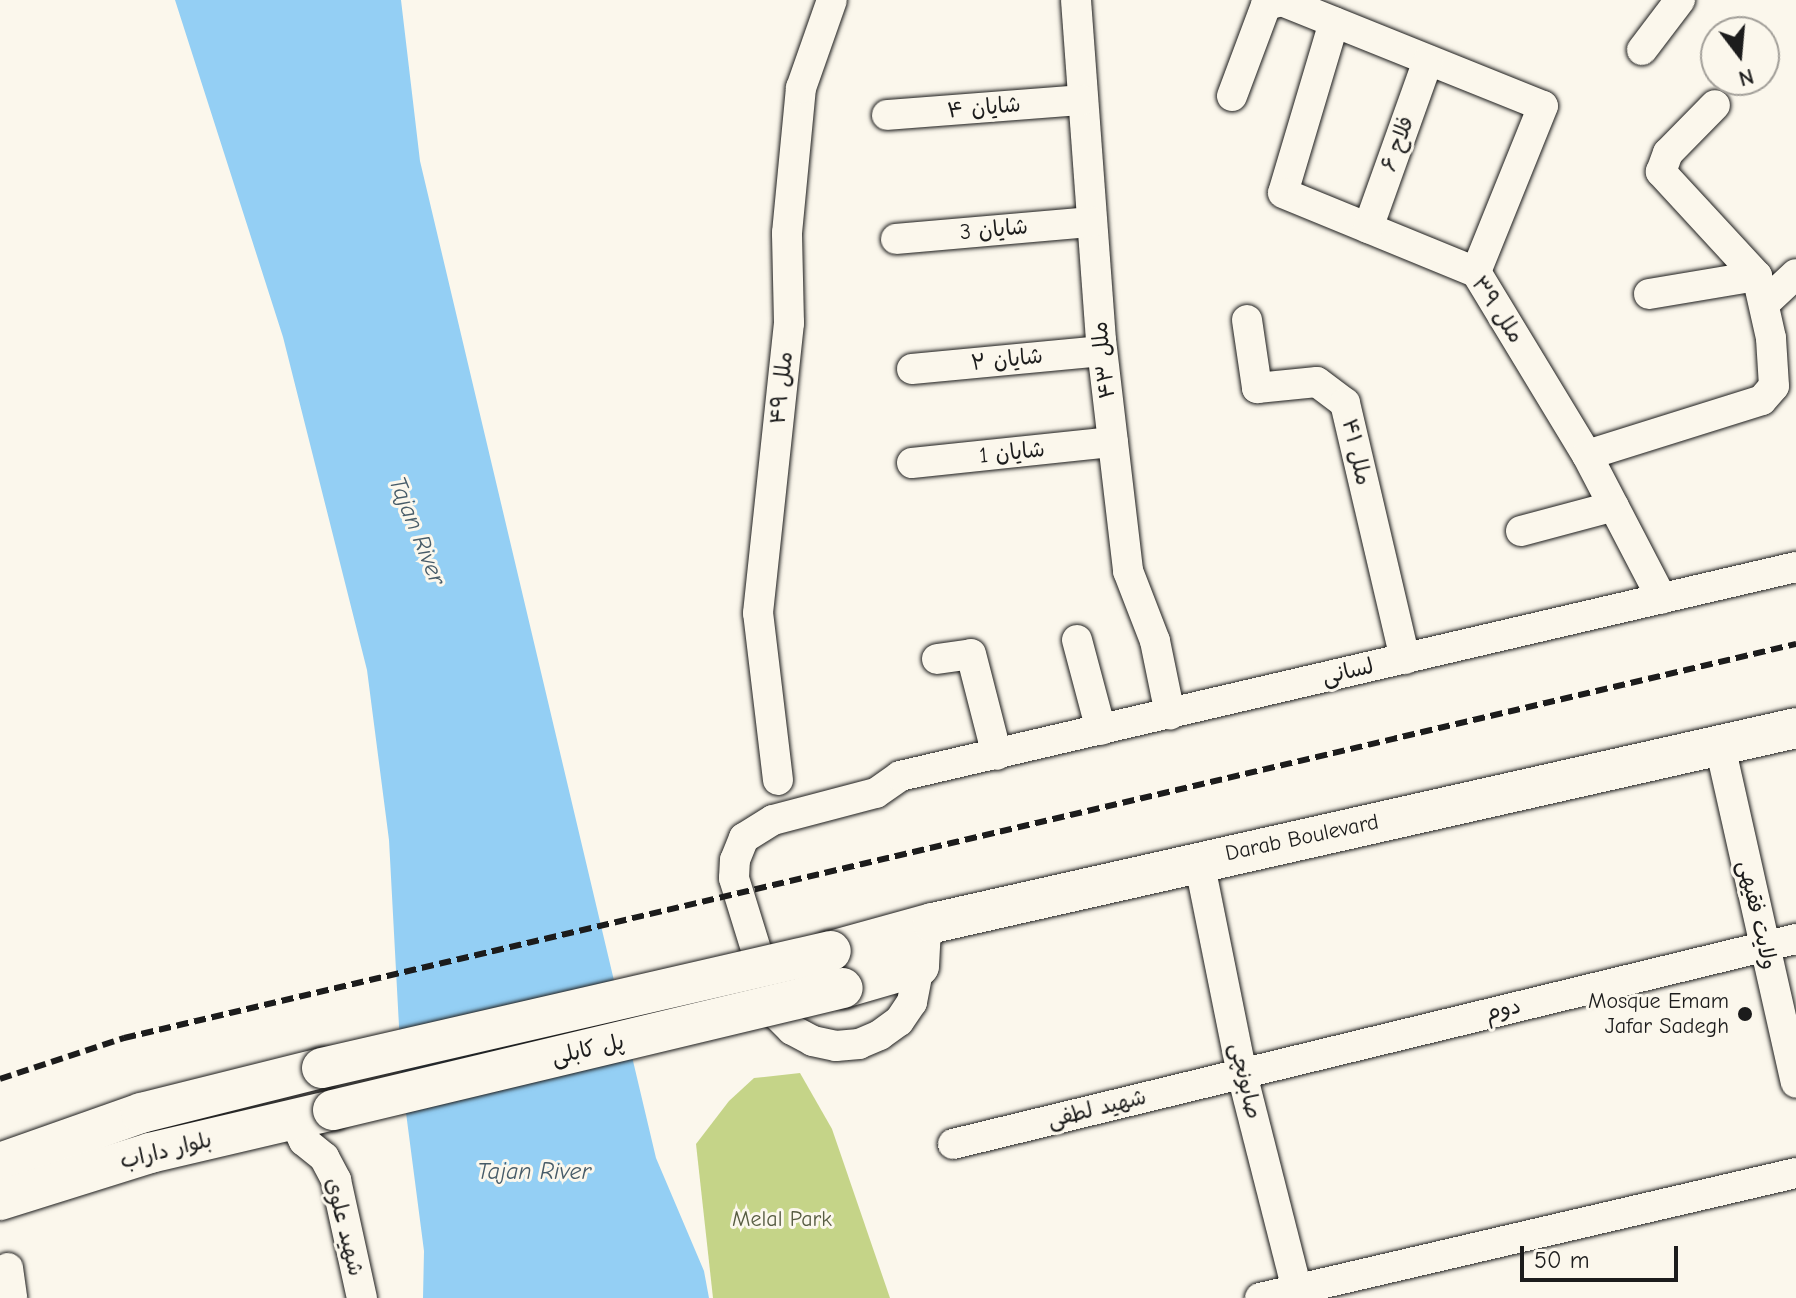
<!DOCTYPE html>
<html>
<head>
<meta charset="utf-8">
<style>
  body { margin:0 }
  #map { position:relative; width:1796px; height:1298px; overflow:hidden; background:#fbf7ec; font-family:"Comic Neue","Playpen Sans Arabic",sans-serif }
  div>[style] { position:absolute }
  .green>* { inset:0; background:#c5d488 }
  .water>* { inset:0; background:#94cff4 }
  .roads { filter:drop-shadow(0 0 2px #1c1c1c) drop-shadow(0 0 2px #1c1c1c) }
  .minor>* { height:30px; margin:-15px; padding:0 15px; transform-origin:15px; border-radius:15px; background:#fbf7ec }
  .major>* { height:40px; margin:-20px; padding:0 20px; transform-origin:20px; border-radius:20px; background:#fbf7ec }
  .rail>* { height:6px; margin-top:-3px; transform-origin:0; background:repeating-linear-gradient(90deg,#1c1c1c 0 12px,transparent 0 18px) }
  .bridges { filter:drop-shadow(0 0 2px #1c1c1c) drop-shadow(0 0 2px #1c1c1c) }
  .major-bridge>* { height:40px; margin:-20px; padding:0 20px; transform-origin:20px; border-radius:20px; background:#fbf7ec }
  .dots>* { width:22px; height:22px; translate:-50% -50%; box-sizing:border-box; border:4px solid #fbf7ec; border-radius:50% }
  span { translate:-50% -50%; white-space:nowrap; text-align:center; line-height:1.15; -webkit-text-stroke:6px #fbf7ec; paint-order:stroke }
  .street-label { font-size:22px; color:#1c1c1c }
  .poi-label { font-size:22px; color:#1c1c1c }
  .right { translate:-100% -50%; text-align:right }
  .park-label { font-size:22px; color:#575c42 }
  .water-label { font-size:24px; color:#465b68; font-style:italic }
  .north { position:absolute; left:1700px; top:16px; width:80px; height:80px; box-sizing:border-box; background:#fbf7ec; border:2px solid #a29f99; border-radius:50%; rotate:164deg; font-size:22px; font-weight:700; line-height:32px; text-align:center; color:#1c1c1c }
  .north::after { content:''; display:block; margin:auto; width:28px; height:36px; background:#1c1c1c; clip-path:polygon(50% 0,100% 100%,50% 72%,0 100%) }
  .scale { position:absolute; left:1520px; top:1246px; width:158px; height:36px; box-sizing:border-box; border:4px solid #1c1c1c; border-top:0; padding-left:10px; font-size:24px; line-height:28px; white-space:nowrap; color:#1c1c1c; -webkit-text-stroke:6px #fbf7ec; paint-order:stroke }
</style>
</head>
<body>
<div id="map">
  <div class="green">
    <i style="clip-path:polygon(800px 1073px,832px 1129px,890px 1298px,713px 1298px,696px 1144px,729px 1101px,754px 1078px)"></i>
  </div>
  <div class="water">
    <i style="clip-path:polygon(175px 0,401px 0,420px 161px,656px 1158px,704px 1271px,709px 1298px,423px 1298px,424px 1251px,402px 1082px,389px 840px,367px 670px,283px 337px)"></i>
  </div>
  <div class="roads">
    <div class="minor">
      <i style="left:1076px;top:0;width:341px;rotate:85.8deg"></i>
      <i style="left:1101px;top:340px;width:233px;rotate:83.3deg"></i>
      <i style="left:1128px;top:571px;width:75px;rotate:68.9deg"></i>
      <i style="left:1155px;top:641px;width:75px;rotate:78.4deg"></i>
      <i style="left:1334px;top:22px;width:178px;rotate:106.6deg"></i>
      <i style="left:1283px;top:193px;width:209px;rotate:22.3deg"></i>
      <i style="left:1476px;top:272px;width:214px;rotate:58.8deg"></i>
      <i style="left:1587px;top:455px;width:162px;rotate:62.5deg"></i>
      <i style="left:1642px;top:50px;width:63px;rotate:-52.8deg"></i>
      <i style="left:1232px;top:96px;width:97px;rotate:-69.5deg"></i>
      <i style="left:1266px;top:5px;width:16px;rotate:-14deg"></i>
      <i style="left:1282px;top:1px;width:281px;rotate:21.9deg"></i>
      <i style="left:1543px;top:106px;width:179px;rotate:112deg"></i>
      <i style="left:887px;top:115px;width:195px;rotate:-4.4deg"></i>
      <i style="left:1368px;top:228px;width:178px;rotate:-70.3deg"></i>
      <i style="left:896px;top:239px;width:196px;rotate:-5deg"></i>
      <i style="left:1649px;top:294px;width:109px;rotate:-9.5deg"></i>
      <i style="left:1765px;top:303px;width:42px;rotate:-43.1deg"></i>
      <i style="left:1247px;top:320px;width:69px;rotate:81.6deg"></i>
      <i style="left:1257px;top:388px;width:60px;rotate:-5.7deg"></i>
      <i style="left:1317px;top:382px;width:35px;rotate:37deg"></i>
      <i style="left:1345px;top:403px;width:263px;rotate:76.8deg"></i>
      <i style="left:912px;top:369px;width:191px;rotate:-5.4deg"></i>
      <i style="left:1587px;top:455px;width:183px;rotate:-17.4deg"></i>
      <i style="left:1762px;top:400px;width:18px;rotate:-49deg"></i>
      <i style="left:1774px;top:386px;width:48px;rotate:-93.6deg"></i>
      <i style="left:1771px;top:338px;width:64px;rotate:-102.7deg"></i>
      <i style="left:1757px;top:276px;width:142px;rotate:-132.7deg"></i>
      <i style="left:1661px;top:172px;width:20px;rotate:-70deg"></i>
      <i style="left:1668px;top:153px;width:67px;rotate:-45.6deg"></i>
      <i style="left:912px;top:463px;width:202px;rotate:-6deg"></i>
      <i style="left:1521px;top:531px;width:96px;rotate:-15deg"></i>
      <i style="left:1077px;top:640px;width:93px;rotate:75.1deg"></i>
      <i style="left:937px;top:659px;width:34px;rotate:-8deg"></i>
      <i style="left:971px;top:654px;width:104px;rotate:75.6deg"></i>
      <i style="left:1720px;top:746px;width:345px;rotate:77.3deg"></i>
      <i style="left:778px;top:780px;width:168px;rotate:-96.8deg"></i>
      <i style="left:758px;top:613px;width:292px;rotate:-83.9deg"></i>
      <i style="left:789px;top:323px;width:90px;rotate:-91.3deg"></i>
      <i style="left:787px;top:233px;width:146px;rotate:-84.5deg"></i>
      <i style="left:801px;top:88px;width:93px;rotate:-70.6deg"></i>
      <i style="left:1199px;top:861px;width:217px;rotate:78.6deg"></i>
      <i style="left:1242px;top:1074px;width:231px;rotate:75.7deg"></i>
      <i style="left:919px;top:966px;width:37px;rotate:101deg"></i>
      <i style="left:912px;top:1002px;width:23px;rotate:124deg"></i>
      <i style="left:899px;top:1021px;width:24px;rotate:144deg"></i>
      <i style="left:880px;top:1035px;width:23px;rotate:157deg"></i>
      <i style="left:859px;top:1044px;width:23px;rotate:175deg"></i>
      <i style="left:836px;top:1046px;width:24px;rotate:-168deg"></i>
      <i style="left:813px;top:1041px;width:24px;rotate:-152deg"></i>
      <i style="left:792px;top:1030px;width:23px;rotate:-135deg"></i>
      <i style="left:776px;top:1014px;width:142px;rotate:-107.2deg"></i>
      <i style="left:734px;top:878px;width:18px;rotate:-87deg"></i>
      <i style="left:735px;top:860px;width:24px;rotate:-68deg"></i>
      <i style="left:744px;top:838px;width:34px;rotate:-32deg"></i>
      <i style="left:773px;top:820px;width:106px;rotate:-14.7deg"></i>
      <i style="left:876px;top:793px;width:29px;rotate:-35deg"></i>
      <i style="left:900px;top:776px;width:920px;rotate:-13.13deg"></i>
      <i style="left:294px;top:1120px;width:23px;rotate:65deg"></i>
      <i style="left:304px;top:1141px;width:26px;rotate:39deg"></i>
      <i style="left:324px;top:1157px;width:26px;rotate:62deg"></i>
      <i style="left:336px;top:1180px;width:121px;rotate:77.6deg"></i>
      <i style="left:953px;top:1144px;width:868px;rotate:-13.67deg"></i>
      <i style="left:8px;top:1268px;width:30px;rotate:82deg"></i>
      <i style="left:1260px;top:1298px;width:550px;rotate:-13.13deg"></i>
    </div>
    <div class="major">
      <i style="left:831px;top:951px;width:106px;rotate:-15.4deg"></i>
      <i style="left:843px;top:988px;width:79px;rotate:-16.1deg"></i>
      <i style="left:919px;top:966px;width:34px;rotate:-87deg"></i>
      <i style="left:921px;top:932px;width:15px;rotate:-37deg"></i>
      <i style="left:933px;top:923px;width:885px;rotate:-12.73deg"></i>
      <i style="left:0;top:1163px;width:150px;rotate:-19.5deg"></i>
      <i style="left:141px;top:1113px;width:187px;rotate:-14deg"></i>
      <i style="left:0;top:1200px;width:157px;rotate:-17.4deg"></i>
      <i style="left:150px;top:1153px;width:188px;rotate:-13.2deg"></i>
    </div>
  </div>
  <div class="rail">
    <i style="left:0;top:1079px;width:131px;rotate:-18.3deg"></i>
    <i style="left:124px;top:1038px;width:1718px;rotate:-13.26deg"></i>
  </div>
  <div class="bridges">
    <div class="major-bridge">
      <i style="left:322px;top:1068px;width:522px;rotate:-12.95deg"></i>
      <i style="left:333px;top:1110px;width:524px;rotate:-13.45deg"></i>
    </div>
  </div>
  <div class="dots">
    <i style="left:1745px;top:1014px;background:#1c1c1c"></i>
  </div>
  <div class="street-label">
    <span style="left:984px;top:108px;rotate:-5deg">شایان ۴</span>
    <span style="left:1398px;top:144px;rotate:-70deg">فلاح ۶</span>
    <span style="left:994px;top:230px;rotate:-5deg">شایان 3</span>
    <span style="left:1497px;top:310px;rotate:56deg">ملل ۳۹</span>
    <span style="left:1007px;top:360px;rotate:-6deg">شایان ۲</span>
    <span style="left:1104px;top:360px;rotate:-96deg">ملل ۴۳</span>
    <span style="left:782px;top:388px;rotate:-84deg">ملل ۴۹</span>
    <span style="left:1356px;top:452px;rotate:77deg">ملل ۴۱</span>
    <span style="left:1012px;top:453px;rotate:-6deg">شایان 1</span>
    <span style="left:1348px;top:672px;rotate:-13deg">لسانی</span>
    <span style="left:1302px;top:838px;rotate:-12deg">Darab Boulevard</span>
    <span style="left:1757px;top:915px;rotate:77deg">ولایت فقیهی</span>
    <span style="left:1503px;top:1010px;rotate:-14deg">دوم</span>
    <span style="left:588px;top:1050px;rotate:-13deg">پل کابلی</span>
    <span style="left:1245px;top:1081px;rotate:77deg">صابونچی</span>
    <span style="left:1097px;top:1109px;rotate:-14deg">شهید لطفی</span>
    <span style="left:166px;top:1151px;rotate:-14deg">بلوار داراب</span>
    <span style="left:344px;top:1227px;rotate:76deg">شهید علوی</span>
  </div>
  <div class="poi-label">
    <span class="right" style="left:1729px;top:1014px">Mosque Emam<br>Jafar Sadegh</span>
  </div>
  <div class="park-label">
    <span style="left:782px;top:1220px">Melal Park</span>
  </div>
  <div class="water-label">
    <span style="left:417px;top:531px;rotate:68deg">Tajan River</span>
    <span style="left:534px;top:1172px">Tajan River</span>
  </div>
  <div class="north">N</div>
  <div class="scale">50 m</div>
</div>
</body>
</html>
